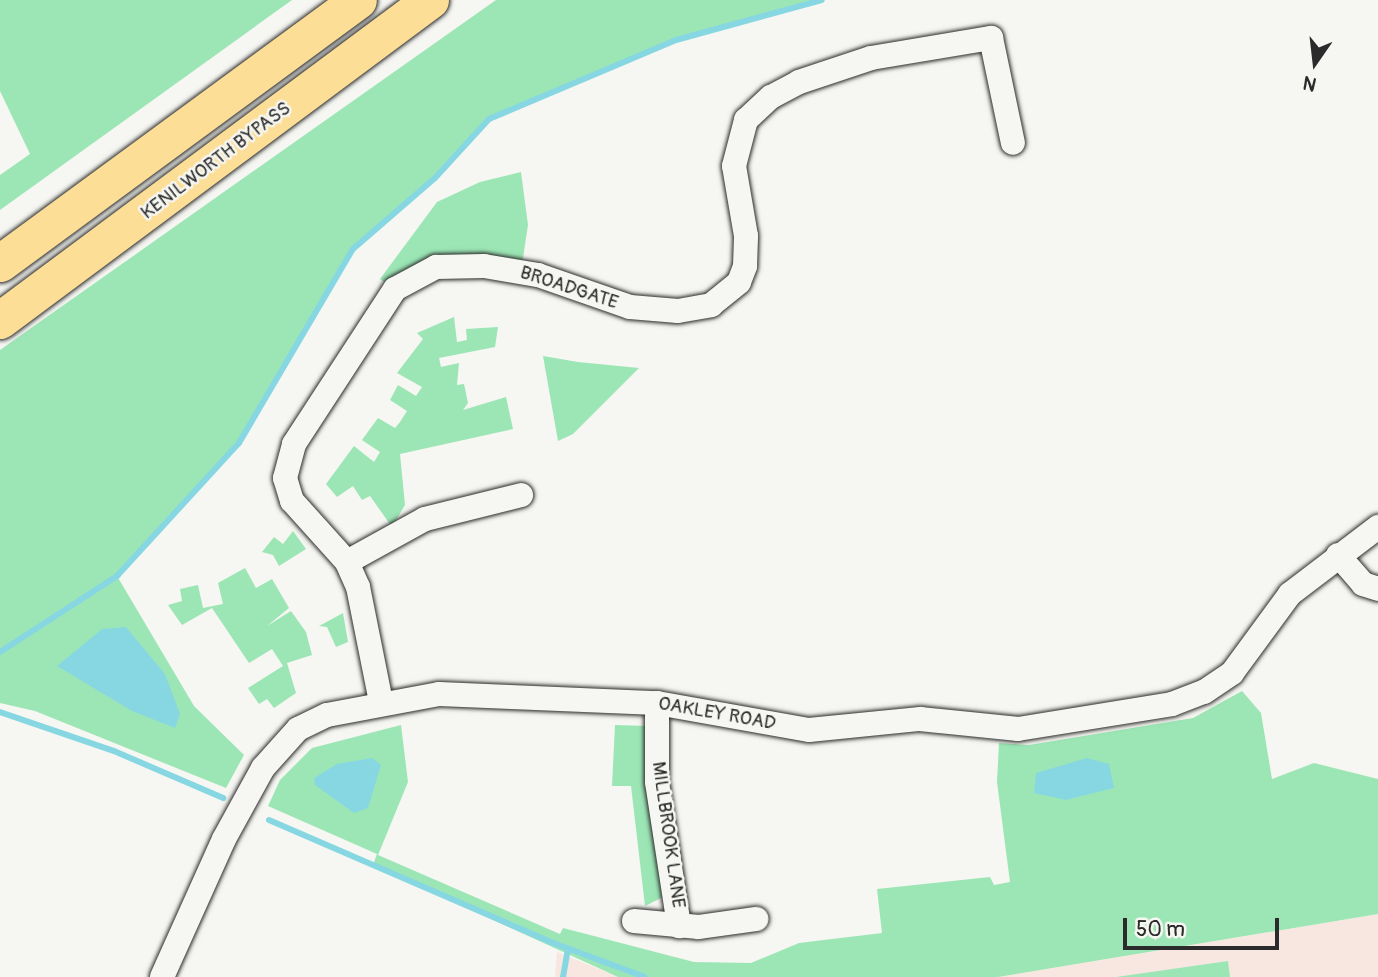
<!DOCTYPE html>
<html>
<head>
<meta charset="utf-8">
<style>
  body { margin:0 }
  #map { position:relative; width:1378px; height:977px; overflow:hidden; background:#f6f6f2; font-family:Pangolin,sans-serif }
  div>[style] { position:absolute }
  .built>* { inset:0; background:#f8e7e1 }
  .green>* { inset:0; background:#9ce6b5 }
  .water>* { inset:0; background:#87d7e2 }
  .stream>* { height:6px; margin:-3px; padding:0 3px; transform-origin:3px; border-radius:3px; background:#87d7e2 }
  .roads { filter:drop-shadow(0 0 2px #2b2b2b) drop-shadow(0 0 2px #2b2b2b) }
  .minor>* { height:24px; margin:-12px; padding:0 12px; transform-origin:12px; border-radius:12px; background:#f6f6f2 }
  .highway>* { height:37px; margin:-18.5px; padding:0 18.5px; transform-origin:18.5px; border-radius:18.5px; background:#fcde96 }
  span { translate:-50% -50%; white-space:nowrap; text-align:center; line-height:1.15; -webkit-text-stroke:5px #f6f6f2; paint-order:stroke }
  .street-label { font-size:19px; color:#2b2b2b }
  .north { position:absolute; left:1280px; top:28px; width:70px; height:70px; -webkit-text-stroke:5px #f6f6f2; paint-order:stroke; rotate:194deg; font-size:19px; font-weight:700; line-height:28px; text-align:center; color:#2b2b2b }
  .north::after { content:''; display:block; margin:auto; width:24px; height:32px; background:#2b2b2b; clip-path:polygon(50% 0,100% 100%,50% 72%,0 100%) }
  .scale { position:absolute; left:1123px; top:918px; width:156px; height:32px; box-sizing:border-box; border:4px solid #2b2b2b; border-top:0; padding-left:9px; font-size:21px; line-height:24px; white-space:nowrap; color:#2b2b2b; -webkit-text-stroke:5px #f6f6f2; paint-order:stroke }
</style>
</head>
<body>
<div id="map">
  <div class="built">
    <i style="clip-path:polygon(1378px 914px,1378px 977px,998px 977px,1342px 920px)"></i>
    <i style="clip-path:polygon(557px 952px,618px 977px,555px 977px)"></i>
  </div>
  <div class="green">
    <i style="clip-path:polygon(0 0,292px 0,0 210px,0 175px,30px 154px,0 91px)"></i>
    <i style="clip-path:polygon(496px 0,822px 0,676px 40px,489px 119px,435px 178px,353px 249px,239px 443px,117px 576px,194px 706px,244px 755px,226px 788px,35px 711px,0 703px,0 350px)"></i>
    <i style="clip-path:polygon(521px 172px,528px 225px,521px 271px,484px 266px,395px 289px,380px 279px,437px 202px,480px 182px)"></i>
    <i style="clip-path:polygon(454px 317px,457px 342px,467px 340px,466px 329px,498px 327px,495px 347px,439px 358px,441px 367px,459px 363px,457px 385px,464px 384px,468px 403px,463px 410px,506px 397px,513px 429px,400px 454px,405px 505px,392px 527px,370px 496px,362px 500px,353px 486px,337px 497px,326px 484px,354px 446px,374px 462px,380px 452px,362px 440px,378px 418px,395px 428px,400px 422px,407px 411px,390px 400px,398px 385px,416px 396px,422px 387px,397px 373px,423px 339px,417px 333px)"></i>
    <i style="clip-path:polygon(543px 356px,578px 362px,639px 368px,573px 434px,558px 441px)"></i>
    <i style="clip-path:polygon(293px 531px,306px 549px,279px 566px,273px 555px,262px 552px,274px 537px,283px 544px)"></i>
    <i style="clip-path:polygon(245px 568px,256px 588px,272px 579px,289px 608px,267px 626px,291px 611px,306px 632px,312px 655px,287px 663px,296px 693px,274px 708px,267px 699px,259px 704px,248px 688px,283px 666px,272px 649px,249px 663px,212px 608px,182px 625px,168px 605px,182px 601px,180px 589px,198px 585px,203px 608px,223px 604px,218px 583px)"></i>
    <i style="clip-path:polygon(343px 613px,348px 642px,336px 647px,327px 627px,319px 626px)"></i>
    <i style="clip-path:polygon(1242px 691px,1261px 713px,1272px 779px,1314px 763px,1378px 779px,1378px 914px,998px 977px,618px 977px,373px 865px,377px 854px,268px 806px,280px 780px,312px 748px,401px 725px,408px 782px,378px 855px,560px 934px,563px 928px,694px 962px,751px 963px,799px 943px,882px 933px,877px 889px,990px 877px,994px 885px,1010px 882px,997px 782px,999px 743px,1029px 745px,1193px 718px)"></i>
    <i style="clip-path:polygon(615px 725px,648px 726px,649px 810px,668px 886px,663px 897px,645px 906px,631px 786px,612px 786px)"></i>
    <i style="clip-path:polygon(1228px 961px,1230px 977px,1116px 977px)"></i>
  </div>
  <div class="water">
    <i style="clip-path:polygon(126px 627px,165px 674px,180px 714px,175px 728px,132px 711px,57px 666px,102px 629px)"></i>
    <i style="clip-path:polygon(372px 758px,381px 765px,368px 808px,354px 813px,315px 785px,314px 778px,337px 764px)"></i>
    <i style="clip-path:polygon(1087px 758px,1109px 764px,1114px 788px,1066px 800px,1034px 793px,1036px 773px)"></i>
  </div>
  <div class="stream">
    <i style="left:0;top:652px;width:140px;rotate:-33deg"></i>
    <i style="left:117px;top:576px;width:180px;rotate:-47.5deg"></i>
    <i style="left:239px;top:443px;width:225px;rotate:-59.6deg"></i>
    <i style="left:353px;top:249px;width:108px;rotate:-40.9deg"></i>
    <i style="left:435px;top:178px;width:80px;rotate:-47.5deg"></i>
    <i style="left:489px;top:119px;width:203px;rotate:-22.9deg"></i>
    <i style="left:676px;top:40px;width:151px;rotate:-15.3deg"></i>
    <i style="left:0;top:712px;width:120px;rotate:18.9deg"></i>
    <i style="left:114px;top:751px;width:119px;rotate:23.3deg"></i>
    <i style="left:269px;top:820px;width:304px;rotate:23.4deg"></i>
    <i style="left:548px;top:941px;width:103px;rotate:20.4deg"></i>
    <i style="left:563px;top:977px;width:28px;rotate:-80deg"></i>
  </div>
  <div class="roads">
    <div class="minor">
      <i style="left:1338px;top:555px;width:38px;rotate:49deg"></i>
      <i style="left:1363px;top:584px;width:16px;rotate:18deg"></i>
      <i style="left:347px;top:562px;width:89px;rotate:-28.9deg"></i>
      <i style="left:425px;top:519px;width:99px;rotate:-14deg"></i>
      <i style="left:381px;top:702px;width:117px;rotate:-101.3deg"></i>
      <i style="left:358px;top:587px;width:27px;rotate:-114deg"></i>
      <i style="left:347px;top:562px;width:82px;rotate:-132deg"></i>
      <i style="left:292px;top:501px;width:24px;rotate:-107deg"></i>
      <i style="left:285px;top:478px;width:35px;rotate:-75deg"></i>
      <i style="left:294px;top:444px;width:185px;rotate:-56.9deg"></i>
      <i style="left:395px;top:289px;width:47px;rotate:-28.2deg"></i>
      <i style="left:436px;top:267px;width:48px;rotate:-1.2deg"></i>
      <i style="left:484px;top:266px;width:55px;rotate:9.5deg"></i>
      <i style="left:538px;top:275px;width:97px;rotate:19.2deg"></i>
      <i style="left:630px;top:307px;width:48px;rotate:4.8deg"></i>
      <i style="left:678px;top:311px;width:34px;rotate:-10deg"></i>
      <i style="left:711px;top:305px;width:36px;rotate:-39deg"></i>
      <i style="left:739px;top:282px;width:17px;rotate:-69deg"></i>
      <i style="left:745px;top:266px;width:30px;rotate:-88deg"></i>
      <i style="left:746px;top:236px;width:71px;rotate:-99.7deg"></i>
      <i style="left:734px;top:166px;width:48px;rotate:-75.4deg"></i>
      <i style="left:746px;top:120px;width:34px;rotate:-43deg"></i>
      <i style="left:771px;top:97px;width:32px;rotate:-28deg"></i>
      <i style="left:799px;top:82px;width:76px;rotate:-18.4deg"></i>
      <i style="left:871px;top:58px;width:122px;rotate:-9.5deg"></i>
      <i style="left:991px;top:38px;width:107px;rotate:78.2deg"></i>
      <i style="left:657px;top:703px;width:79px;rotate:90deg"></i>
      <i style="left:657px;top:782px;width:146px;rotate:81.3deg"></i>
      <i style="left:634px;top:921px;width:65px;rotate:5.3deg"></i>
      <i style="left:699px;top:927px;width:58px;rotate:-8deg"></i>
      <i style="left:162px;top:977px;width:151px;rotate:-65.8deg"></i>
      <i style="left:224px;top:839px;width:81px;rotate:-61.2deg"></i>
      <i style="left:263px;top:768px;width:52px;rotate:-48.1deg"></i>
      <i style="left:298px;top:729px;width:32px;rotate:-26deg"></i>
      <i style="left:327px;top:715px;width:114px;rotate:-10.6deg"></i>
      <i style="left:439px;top:694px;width:218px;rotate:2.4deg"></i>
      <i style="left:657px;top:703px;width:154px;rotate:10.1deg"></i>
      <i style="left:809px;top:730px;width:112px;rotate:-5.7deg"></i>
      <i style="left:920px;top:719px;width:99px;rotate:5.8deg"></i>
      <i style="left:1018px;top:729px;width:156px;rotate:-9.2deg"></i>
      <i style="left:1172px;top:704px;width:34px;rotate:-21deg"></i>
      <i style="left:1204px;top:692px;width:34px;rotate:-34deg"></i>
      <i style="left:1232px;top:673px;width:98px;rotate:-53.7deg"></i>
      <i style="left:1290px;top:594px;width:111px;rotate:-37.3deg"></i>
    </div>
    <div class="highway">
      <i style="left:0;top:263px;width:444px;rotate:-36.3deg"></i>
      <i style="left:0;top:320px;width:536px;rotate:-36.66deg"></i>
    </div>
  </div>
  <div class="street-label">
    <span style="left:216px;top:161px;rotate:-37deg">KENILWORTH BYPASS</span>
    <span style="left:569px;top:288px;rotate:18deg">BROADGATE</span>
    <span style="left:717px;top:714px;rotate:10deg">OAKLEY ROAD</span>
    <span style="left:668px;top:835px;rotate:82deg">MILLBROOK LANE</span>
  </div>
  <div class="north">N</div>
  <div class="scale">50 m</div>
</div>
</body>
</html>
